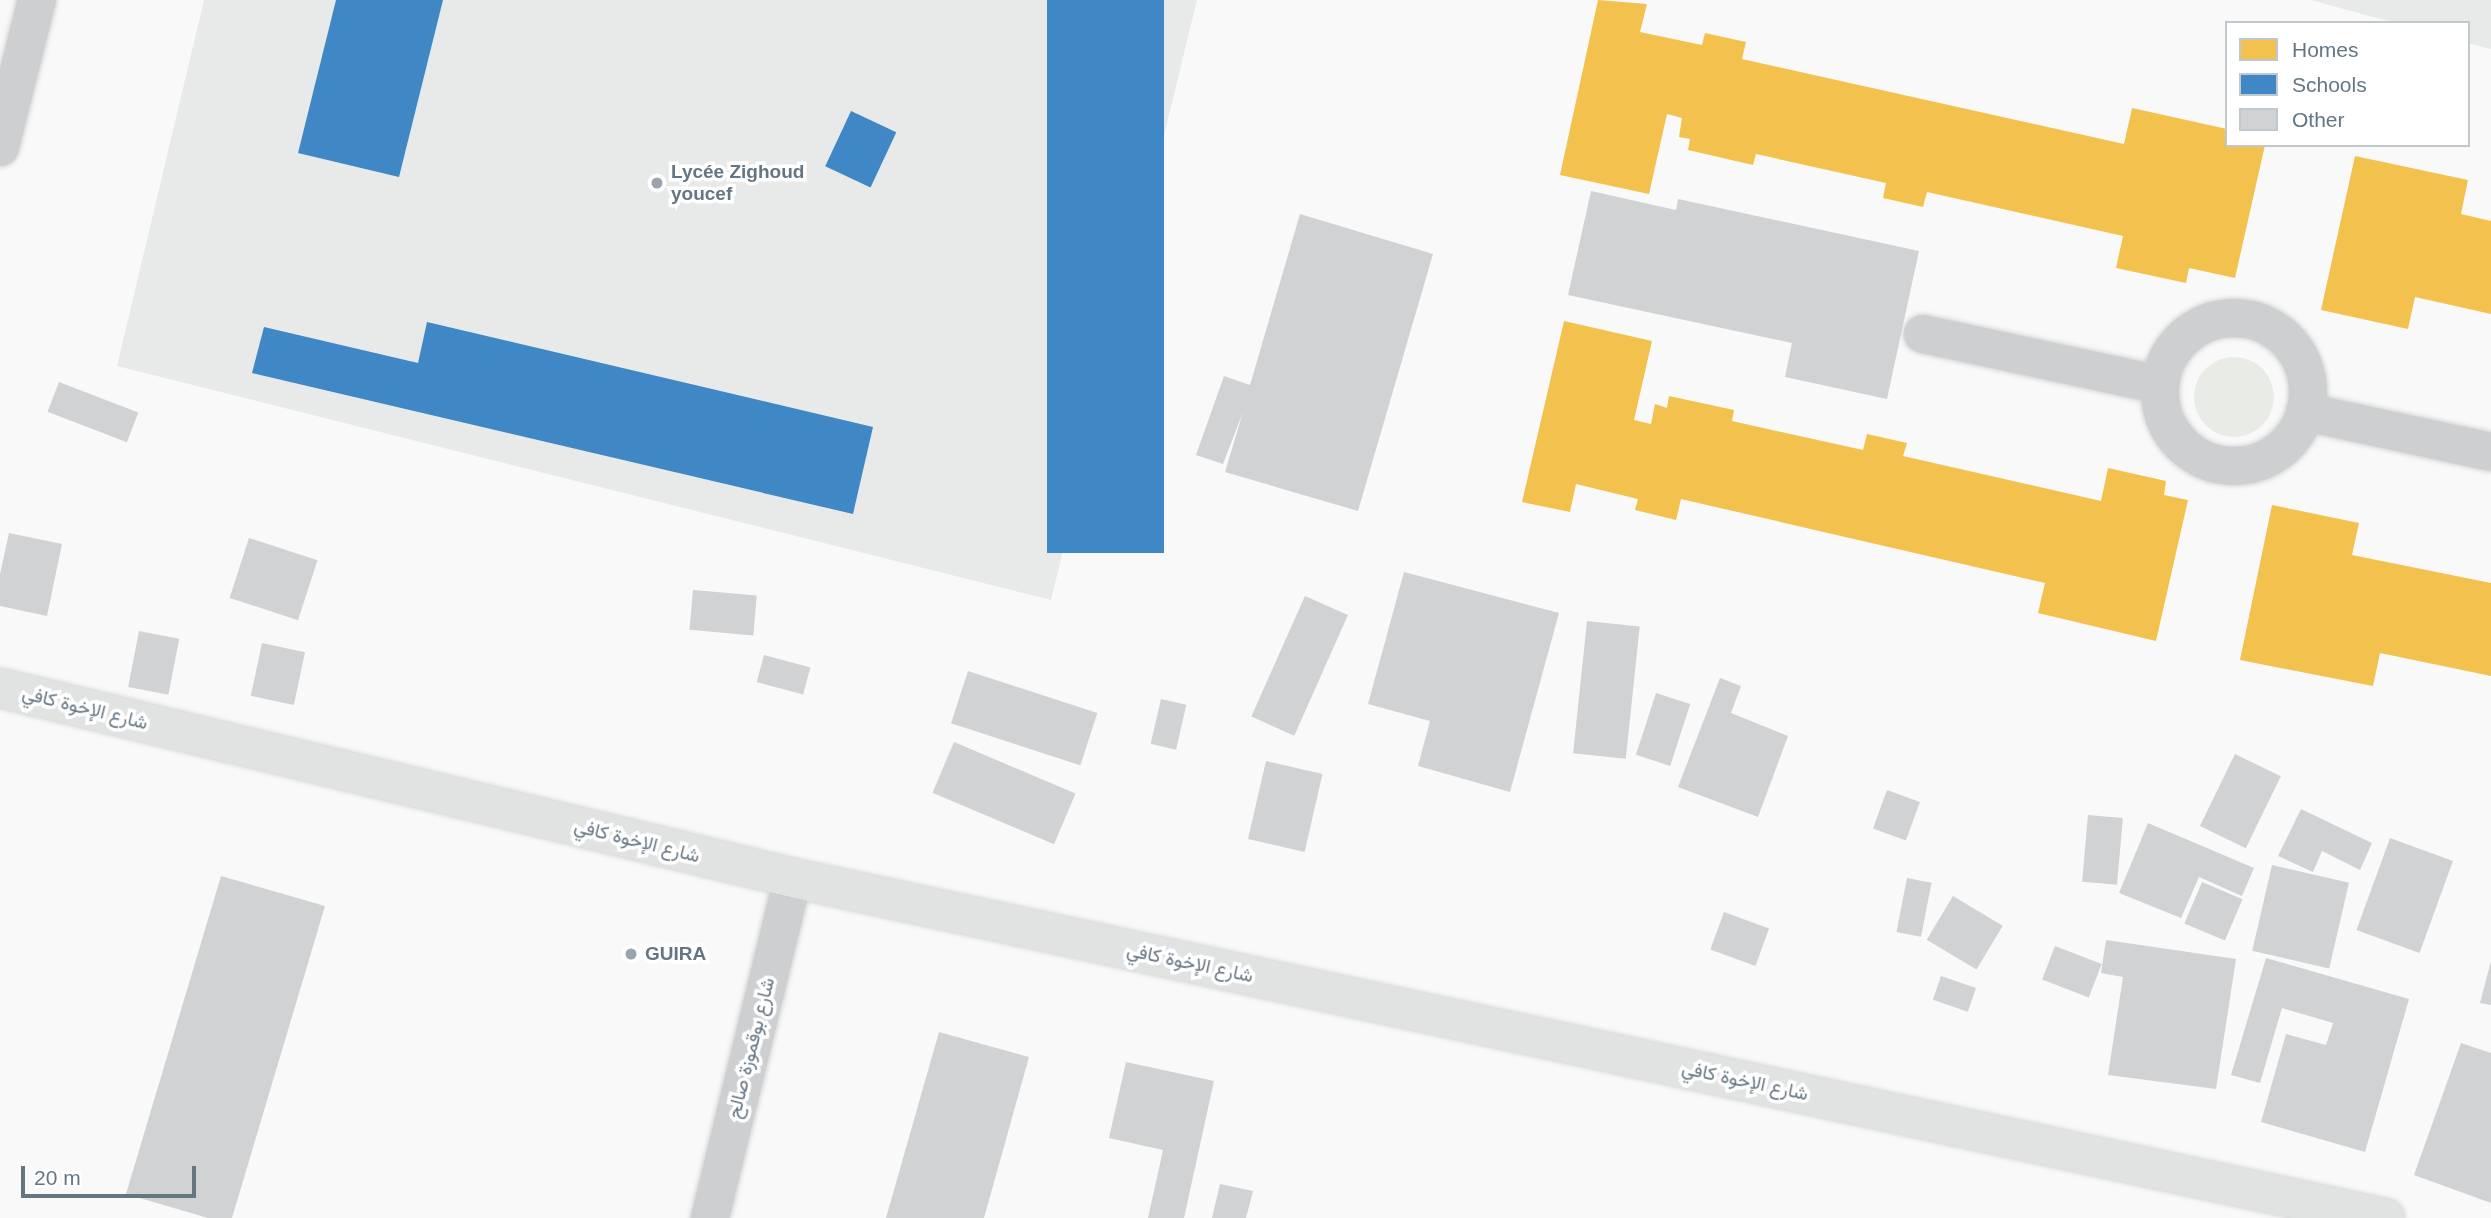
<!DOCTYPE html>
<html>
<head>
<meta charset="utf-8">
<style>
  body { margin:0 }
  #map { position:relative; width:2491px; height:1218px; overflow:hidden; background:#f9f9f9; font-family:Helvetica,Vazirmatn,sans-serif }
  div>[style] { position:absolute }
  .built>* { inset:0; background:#e8e9e9 }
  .green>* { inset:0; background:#e8ebe6 }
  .round { border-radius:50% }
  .homes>* { inset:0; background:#f2c14e }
  .schools>* { inset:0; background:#3f88c5; transform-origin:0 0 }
  .building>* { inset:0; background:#d0d2d3; transform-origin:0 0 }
  .roads { filter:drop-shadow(0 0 2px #d5d6d7) drop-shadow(0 0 2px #d5d6d7) }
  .minor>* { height:38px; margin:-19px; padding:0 19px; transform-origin:19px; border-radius:19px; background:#cecfd0 }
  .minor>.ring { margin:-19px; padding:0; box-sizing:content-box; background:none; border:38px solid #cecfd0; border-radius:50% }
  .major>* { height:38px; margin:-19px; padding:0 19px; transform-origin:19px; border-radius:19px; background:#e1e2e2 }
  .dots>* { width:19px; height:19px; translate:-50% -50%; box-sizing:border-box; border:4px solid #fff; border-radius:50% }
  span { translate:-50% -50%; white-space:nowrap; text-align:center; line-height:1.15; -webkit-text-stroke:7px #fff; paint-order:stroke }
  .poi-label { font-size:19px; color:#657683; font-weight:700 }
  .left { translate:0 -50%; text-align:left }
  .street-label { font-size:19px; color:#657683 }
  .legend { position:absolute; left:2225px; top:21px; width:245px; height:126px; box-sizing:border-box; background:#fff; border:2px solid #c1c8cd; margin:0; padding:9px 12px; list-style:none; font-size:21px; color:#657683 }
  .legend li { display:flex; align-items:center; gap:14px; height:35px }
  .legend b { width:35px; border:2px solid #c1c8cd }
  .scale { position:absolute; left:21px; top:1166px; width:175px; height:32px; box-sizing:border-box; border:4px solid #657683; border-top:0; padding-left:9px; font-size:21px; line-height:24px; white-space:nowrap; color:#657683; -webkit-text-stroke:5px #fff; paint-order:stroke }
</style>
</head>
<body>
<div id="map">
  <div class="built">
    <i style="clip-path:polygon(204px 0,1197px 0,1051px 600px,117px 366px)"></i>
    <i style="clip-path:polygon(2311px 0,2491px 0,2491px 49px,2468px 43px,2468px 23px,2395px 23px)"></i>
  </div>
  <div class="green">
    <i class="round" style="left:2194px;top:357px;width:80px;height:80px"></i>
  </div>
  <div class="homes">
    <i style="clip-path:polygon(1598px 0,1647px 4px,1640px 32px,1702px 45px,1705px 33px,1746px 42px,1742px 59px,2124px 144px,2132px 108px,2227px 129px,2227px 145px,2265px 145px,2235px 278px,2189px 268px,2186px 283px,2116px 268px,2123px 236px,1927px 192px,1923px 207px,1883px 198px,1886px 183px,1756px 154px,1753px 165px,1688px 150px,1690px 139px,1679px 137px,1682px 118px,1667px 114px,1649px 194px,1560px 175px)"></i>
    <i style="clip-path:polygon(2355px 156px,2468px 180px,2461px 214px,2491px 221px,2491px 314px,2415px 297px,2408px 329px,2321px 310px)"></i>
    <i style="clip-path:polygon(1564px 321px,1652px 341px,1634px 420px,1651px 424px,1655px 404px,1667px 408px,1669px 396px,1734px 410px,1732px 421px,1863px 450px,1867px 434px,1907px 443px,1903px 456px,2101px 501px,2108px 468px,2166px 481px,2164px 495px,2188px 500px,2156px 641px,2038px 613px,2045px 583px,1681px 499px,1676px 520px,1635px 510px,1638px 499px,1576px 484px,1570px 512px,1522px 502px)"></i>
    <i style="clip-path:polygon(2272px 505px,2359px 523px,2352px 555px,2491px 583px,2491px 676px,2380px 653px,2373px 686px,2240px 660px)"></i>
  </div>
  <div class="schools">
    <i style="clip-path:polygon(336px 0,443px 0,399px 177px,298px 153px)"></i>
    <i style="left:1047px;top:0;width:117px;height:553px"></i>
    <i style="left:851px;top:111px;width:50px;height:61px;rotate:25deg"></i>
    <i style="clip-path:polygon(427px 322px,873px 427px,853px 514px,252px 373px,264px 327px,418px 363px)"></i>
  </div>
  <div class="building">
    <i style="clip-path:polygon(1591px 191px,1676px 210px,1678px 199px,1919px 251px,1887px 399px,1785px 377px,1792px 343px,1568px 295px)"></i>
    <i style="clip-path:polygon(1300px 214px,1433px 254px,1358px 511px,1225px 472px,1243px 412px,1223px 464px,1196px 455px,1224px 376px,1250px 385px)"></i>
    <i style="left:59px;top:382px;width:85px;height:32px;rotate:21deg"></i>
    <i style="clip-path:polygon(9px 533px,62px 544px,47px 616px,0 606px,0 574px)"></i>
    <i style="left:249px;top:538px;width:72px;height:63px;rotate:18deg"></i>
    <i style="clip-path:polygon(1404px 572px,1559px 613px,1510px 792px,1418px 766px,1430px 721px,1368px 704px)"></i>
    <i style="left:693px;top:590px;width:64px;height:40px;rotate:5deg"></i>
    <i style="left:1305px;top:596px;width:47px;height:132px;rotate:24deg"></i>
    <i style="left:1587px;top:621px;width:53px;height:133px;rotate:6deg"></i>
    <i style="left:139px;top:631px;width:41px;height:57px;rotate:11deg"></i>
    <i style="left:262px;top:643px;width:44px;height:54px;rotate:12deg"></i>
    <i style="left:764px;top:655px;width:48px;height:28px;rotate:15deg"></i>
    <i style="left:968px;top:671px;width:136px;height:55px;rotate:18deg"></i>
    <i style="clip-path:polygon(1720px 678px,1741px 686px,1731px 713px,1788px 736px,1758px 817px,1678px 787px)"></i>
    <i style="left:1656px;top:693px;width:36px;height:65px;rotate:18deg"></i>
    <i style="left:1161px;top:699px;width:26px;height:46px;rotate:13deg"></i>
    <i style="left:954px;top:742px;width:132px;height:55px;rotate:23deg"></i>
    <i style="left:2235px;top:754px;width:51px;height:80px;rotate:26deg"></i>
    <i style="left:1266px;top:761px;width:58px;height:80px;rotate:13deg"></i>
    <i style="left:1887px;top:790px;width:35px;height:41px;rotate:20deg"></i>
    <i style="clip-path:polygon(2301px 809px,2372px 843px,2360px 870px,2322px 851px,2313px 872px,2278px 856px)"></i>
    <i style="left:2088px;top:815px;width:35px;height:67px;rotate:5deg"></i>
    <i style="clip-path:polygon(2148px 823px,2254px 868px,2242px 896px,2199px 877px,2181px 918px,2119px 893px)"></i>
    <i style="left:2390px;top:838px;width:67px;height:98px;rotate:20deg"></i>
    <i style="left:2272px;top:865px;width:79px;height:88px;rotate:13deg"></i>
    <i style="clip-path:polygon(221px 876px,325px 906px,232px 1218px,208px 1218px,126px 1194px)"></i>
    <i style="left:1907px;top:878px;width:25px;height:55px;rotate:11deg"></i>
    <i style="left:2202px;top:882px;width:44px;height:45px;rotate:23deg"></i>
    <i style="left:1953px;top:896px;width:58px;height:51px;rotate:31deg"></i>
    <i style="left:1724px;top:912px;width:48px;height:40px;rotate:20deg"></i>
    <i style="clip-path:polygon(2106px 940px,2236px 959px,2216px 1089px,2108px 1075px,2123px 977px,2101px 973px)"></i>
    <i style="left:2055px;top:946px;width:50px;height:36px;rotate:21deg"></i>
    <i style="clip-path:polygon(2266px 958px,2409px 999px,2365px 1152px,2261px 1122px,2286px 1034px,2326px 1045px,2333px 1023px,2282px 1008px,2260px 1083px,2231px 1075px)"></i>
    <i style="clip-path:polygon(2491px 961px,2491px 1005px,2480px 1003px)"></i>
    <i style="left:1941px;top:976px;width:37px;height:25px;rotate:19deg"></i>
    <i style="clip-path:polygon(939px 1032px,1029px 1057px,984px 1218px,886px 1218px)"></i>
    <i style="clip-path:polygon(2461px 1043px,2491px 1053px,2491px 1203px,2414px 1175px)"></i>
    <i style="clip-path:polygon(1126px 1062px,1214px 1081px,1184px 1218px,1148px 1218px,1163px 1150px,1109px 1138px)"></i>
    <i style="clip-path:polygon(1220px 1184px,1253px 1191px,1246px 1218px,1212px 1218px)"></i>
  </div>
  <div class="roads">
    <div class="minor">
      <i style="left:0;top:147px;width:152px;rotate:-75.9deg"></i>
      <i class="ring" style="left:2160px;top:318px;width:110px;height:110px"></i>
      <i style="left:1923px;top:334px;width:242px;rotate:12.1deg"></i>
      <i style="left:2305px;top:412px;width:190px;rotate:12.1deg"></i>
      <i style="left:710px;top:1218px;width:350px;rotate:-76.3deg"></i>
    </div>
    <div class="major">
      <i style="left:0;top:688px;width:815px;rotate:13.47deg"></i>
      <i style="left:793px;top:878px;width:1628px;rotate:12.06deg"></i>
    </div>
  </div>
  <div class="dots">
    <i style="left:657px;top:183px;background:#99a4ac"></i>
    <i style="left:631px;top:954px;background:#99a4ac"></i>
  </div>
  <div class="poi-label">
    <span class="left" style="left:671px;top:183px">Lycée Zighoud<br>youcef</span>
    <span class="left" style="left:645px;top:954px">GUIRA</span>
  </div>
  <div class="street-label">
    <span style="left:85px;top:708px;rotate:14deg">شارع الإخوة كافي</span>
    <span style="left:637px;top:841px;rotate:14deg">شارع الإخوة كافي</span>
    <span style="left:1190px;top:963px;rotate:12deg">شارع الإخوة كافي</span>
    <span style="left:751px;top:1048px;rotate:-76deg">شارع بوقموزة صالح</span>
    <span style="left:1745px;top:1081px;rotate:12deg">شارع الإخوة كافي</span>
  </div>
  <ul class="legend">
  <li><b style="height:19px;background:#f2c14e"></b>Homes</li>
  <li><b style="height:19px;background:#3f88c5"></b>Schools</li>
  <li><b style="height:19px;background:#d0d2d3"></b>Other</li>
  </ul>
  <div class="scale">20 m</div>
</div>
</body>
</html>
